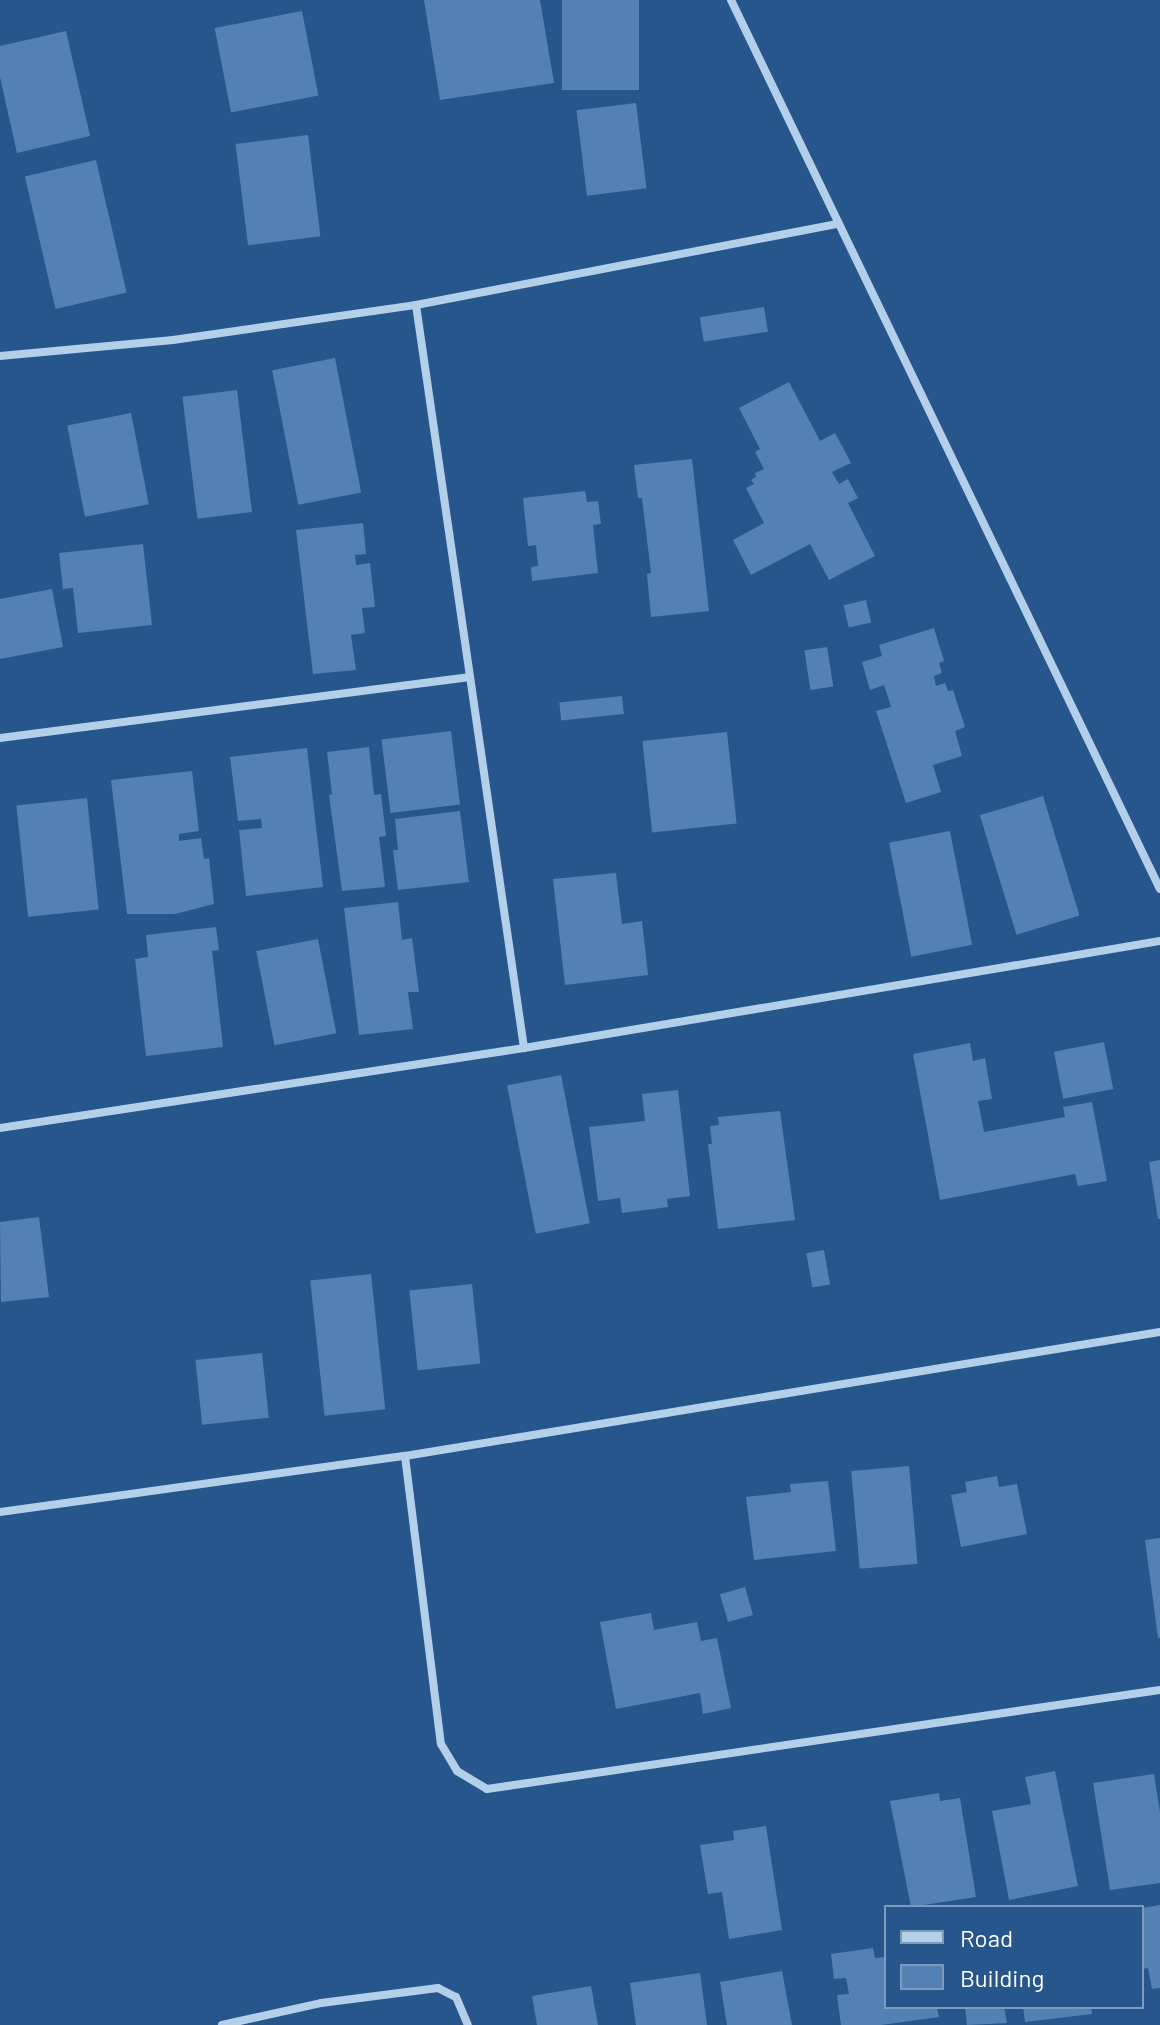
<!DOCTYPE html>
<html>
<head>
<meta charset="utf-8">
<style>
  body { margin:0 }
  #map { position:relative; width:1160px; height:2025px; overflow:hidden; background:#26568b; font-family:Barlow,sans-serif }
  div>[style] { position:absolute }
  .building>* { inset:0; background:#5381b4; transform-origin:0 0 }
  .street>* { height:8px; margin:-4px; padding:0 4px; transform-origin:4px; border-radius:4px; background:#b4cfea }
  span { translate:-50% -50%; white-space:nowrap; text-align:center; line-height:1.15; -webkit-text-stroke:7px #26568b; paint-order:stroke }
  .legend { position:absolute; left:884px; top:1905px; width:260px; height:104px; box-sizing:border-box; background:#26568b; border:2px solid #7d9ab9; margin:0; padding:10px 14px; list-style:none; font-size:24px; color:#fff }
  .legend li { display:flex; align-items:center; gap:16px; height:40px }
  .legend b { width:40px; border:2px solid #7d9ab9 }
</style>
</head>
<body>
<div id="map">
  <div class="building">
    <i style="clip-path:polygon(424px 0,540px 0,554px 83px,440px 100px)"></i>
    <i style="left:562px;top:0;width:77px;height:90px"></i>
    <i style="left:302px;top:11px;width:86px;height:89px;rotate:79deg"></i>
    <i style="clip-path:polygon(66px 31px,90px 136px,17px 153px,0 77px,0 46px)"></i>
    <i style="left:636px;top:103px;width:86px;height:60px;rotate:83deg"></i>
    <i style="left:308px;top:135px;width:102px;height:73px;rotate:83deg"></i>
    <i style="left:96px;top:160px;width:136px;height:73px;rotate:77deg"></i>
    <i style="left:764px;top:307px;width:25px;height:65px;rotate:81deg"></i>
    <i style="left:335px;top:358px;width:137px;height:64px;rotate:79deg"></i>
    <i style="clip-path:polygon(789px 382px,820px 441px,835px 433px,851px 463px,832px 472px,839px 484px,848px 479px,858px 498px,848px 503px,875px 556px,829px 580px,810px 544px,751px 575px,733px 540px,764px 523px,746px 488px,754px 484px,751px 480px,756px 477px,755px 473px,764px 469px,755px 452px,760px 449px,739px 408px)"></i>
    <i style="left:237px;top:390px;width:123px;height:55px;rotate:83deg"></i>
    <i style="left:131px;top:413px;width:93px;height:65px;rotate:79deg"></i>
    <i style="clip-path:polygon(692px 459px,709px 611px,651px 617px,647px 574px,651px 573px,642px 498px,638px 498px,634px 465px)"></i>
    <i style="clip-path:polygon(585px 491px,587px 502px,598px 501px,601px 524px,593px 525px,598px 573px,532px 581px,531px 567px,538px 566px,536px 545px,528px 546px,523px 498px)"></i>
    <i style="clip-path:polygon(363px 523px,366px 554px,355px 555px,356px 565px,370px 563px,375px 607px,362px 608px,365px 633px,351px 635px,356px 670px,313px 674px,296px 530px)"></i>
    <i style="clip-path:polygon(143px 544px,152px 625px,78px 633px,73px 588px,63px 589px,59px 553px)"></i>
    <i style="clip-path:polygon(52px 589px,63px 647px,0 659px,0 599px)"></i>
    <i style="left:866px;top:600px;width:23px;height:23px;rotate:77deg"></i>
    <i style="clip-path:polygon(934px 628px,944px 661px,939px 663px,942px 673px,934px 676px,936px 686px,945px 683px,948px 691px,953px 690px,965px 727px,955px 731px,962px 756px,933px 765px,941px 792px,906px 803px,876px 711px,891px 707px,884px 685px,870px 690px,862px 662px,882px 656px,879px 645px)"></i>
    <i style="left:827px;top:647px;width:40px;height:23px;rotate:81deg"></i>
    <i style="left:622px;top:696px;width:18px;height:63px;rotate:84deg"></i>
    <i style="left:451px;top:731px;width:74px;height:70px;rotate:83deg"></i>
    <i style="left:727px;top:732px;width:92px;height:85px;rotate:84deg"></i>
    <i style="clip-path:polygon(369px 747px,374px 795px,381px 794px,386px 836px,379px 837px,385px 887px,342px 891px,329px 795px,332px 794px,327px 752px)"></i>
    <i style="clip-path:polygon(307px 748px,323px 887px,246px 896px,239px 830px,262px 828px,261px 819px,238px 821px,230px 757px)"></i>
    <i style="clip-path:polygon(192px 771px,199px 831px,179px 834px,179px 841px,201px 838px,204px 859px,209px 858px,214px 904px,175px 914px,127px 914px,111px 780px)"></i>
    <i style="left:1043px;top:796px;width:125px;height:66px;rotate:73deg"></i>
    <i style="left:87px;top:798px;width:112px;height:71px;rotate:84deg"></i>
    <i style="clip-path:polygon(460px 811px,469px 882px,398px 890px,393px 850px,398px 850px,395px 819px)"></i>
    <i style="left:950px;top:831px;width:116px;height:62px;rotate:79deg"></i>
    <i style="clip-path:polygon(616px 873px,622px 924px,642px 921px,648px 975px,565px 985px,553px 879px)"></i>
    <i style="clip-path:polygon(398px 902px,402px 940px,412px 938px,419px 992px,408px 992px,413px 1029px,359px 1035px,344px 908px)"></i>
    <i style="clip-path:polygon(216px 927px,219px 950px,212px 951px,223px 1047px,146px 1056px,135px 959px,148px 957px,146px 935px)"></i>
    <i style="left:318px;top:939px;width:96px;height:63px;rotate:79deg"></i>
    <i style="left:1104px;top:1042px;width:48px;height:51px;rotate:79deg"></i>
    <i style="clip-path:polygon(970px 1043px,973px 1061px,985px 1058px,992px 1099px,978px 1101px,984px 1132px,1065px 1117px,1063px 1107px,1092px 1102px,1107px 1181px,1078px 1186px,1075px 1174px,940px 1200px,913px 1054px)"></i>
    <i style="left:561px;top:1075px;width:151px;height:55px;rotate:79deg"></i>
    <i style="clip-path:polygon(678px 1090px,690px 1196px,667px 1199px,668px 1207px,622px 1213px,620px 1198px,598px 1201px,589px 1127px,645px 1121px,642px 1094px)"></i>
    <i style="clip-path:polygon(780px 1111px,795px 1220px,718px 1229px,708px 1144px,712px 1144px,710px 1126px,719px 1125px,718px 1117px)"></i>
    <i style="clip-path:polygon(1160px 1160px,1160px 1219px,1158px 1219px,1149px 1162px)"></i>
    <i style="clip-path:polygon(39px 1217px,49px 1297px,1px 1302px,0 1222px)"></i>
    <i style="left:824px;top:1250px;width:35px;height:18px;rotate:80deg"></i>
    <i style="left:371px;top:1274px;width:136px;height:61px;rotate:84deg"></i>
    <i style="left:472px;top:1284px;width:80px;height:63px;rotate:84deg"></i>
    <i style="left:262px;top:1353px;width:65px;height:67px;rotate:84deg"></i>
    <i style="left:909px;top:1466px;width:98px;height:58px;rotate:85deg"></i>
    <i style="clip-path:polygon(997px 1476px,999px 1487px,1017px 1484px,1027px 1534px,961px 1547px,951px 1495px,967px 1492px,965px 1482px)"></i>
    <i style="clip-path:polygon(828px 1481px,836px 1551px,754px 1560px,746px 1497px,791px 1492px,790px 1484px)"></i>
    <i style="clip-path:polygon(1160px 1538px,1160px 1638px,1158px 1638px,1145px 1540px)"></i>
    <i style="left:745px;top:1587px;width:29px;height:26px;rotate:74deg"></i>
    <i style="clip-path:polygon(651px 1613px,654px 1630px,697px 1622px,701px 1641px,717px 1638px,731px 1708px,703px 1714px,700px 1693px,616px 1709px,600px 1622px)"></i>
    <i style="clip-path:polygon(1055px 1771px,1078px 1886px,1009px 1900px,992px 1811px,1031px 1804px,1025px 1777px)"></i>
    <i style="clip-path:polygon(1154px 1774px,1160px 1812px,1160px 1883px,1110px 1890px,1093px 1783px)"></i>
    <i style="clip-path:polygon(939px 1793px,940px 1801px,960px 1798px,976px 1897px,911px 1907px,890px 1801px)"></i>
    <i style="clip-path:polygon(766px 1826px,782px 1930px,729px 1939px,722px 1892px,708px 1894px,700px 1845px,734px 1840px,733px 1831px)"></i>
    <i style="clip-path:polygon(1160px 1905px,1160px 1988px,1152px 1989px,1148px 1968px,1142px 1969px,1142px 1908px)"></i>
    <i style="clip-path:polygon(873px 1948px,875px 1958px,886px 1957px,886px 2007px,937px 2007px,939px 2017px,881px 2025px,841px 2025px,837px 1995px,849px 1994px,846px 1978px,834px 1979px,831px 1954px)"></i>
    <i style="clip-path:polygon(782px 1971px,792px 2025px,727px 2025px,720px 1982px)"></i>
    <i style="clip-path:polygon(700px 1973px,707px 2025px,636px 2025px,630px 1983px)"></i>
    <i style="clip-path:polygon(591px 1986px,598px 2025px,537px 2025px,532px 1996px)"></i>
    <i style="clip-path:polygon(965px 2007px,1004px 2007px,1007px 2023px,967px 2025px)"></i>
    <i style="clip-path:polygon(1023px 2007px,1091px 2007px,1092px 2014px,1025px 2022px)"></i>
  </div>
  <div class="street">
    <i style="left:731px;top:0;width:987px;rotate:64.24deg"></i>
    <i style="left:416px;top:305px;width:751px;rotate:81.73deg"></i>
    <i style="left:0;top:356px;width:174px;rotate:-5.3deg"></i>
    <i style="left:173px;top:340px;width:246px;rotate:-8.2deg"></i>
    <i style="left:416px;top:305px;width:428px;rotate:-10.9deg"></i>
    <i style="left:0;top:738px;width:474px;rotate:-7.4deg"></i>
    <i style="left:0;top:1128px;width:530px;rotate:-8.68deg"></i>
    <i style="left:524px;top:1048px;width:645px;rotate:-9.55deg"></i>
    <i style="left:405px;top:1456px;width:290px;rotate:82.9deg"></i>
    <i style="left:441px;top:1744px;width:31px;rotate:59deg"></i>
    <i style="left:457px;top:1771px;width:35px;rotate:31deg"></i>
    <i style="left:487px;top:1789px;width:680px;rotate:-8.37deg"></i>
    <i style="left:0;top:1512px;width:409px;rotate:-7.9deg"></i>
    <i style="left:405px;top:1456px;width:765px;rotate:-9.33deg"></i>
    <i style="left:222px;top:2025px;width:101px;rotate:-12.5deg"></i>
    <i style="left:321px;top:2003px;width:118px;rotate:-7.3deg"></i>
    <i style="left:438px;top:1988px;width:20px;rotate:27deg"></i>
    <i style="left:456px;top:1997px;width:30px;rotate:67deg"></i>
  </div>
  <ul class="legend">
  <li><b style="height:10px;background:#b4cfea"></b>Road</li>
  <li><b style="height:22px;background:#5381b4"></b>Building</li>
  </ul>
</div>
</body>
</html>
